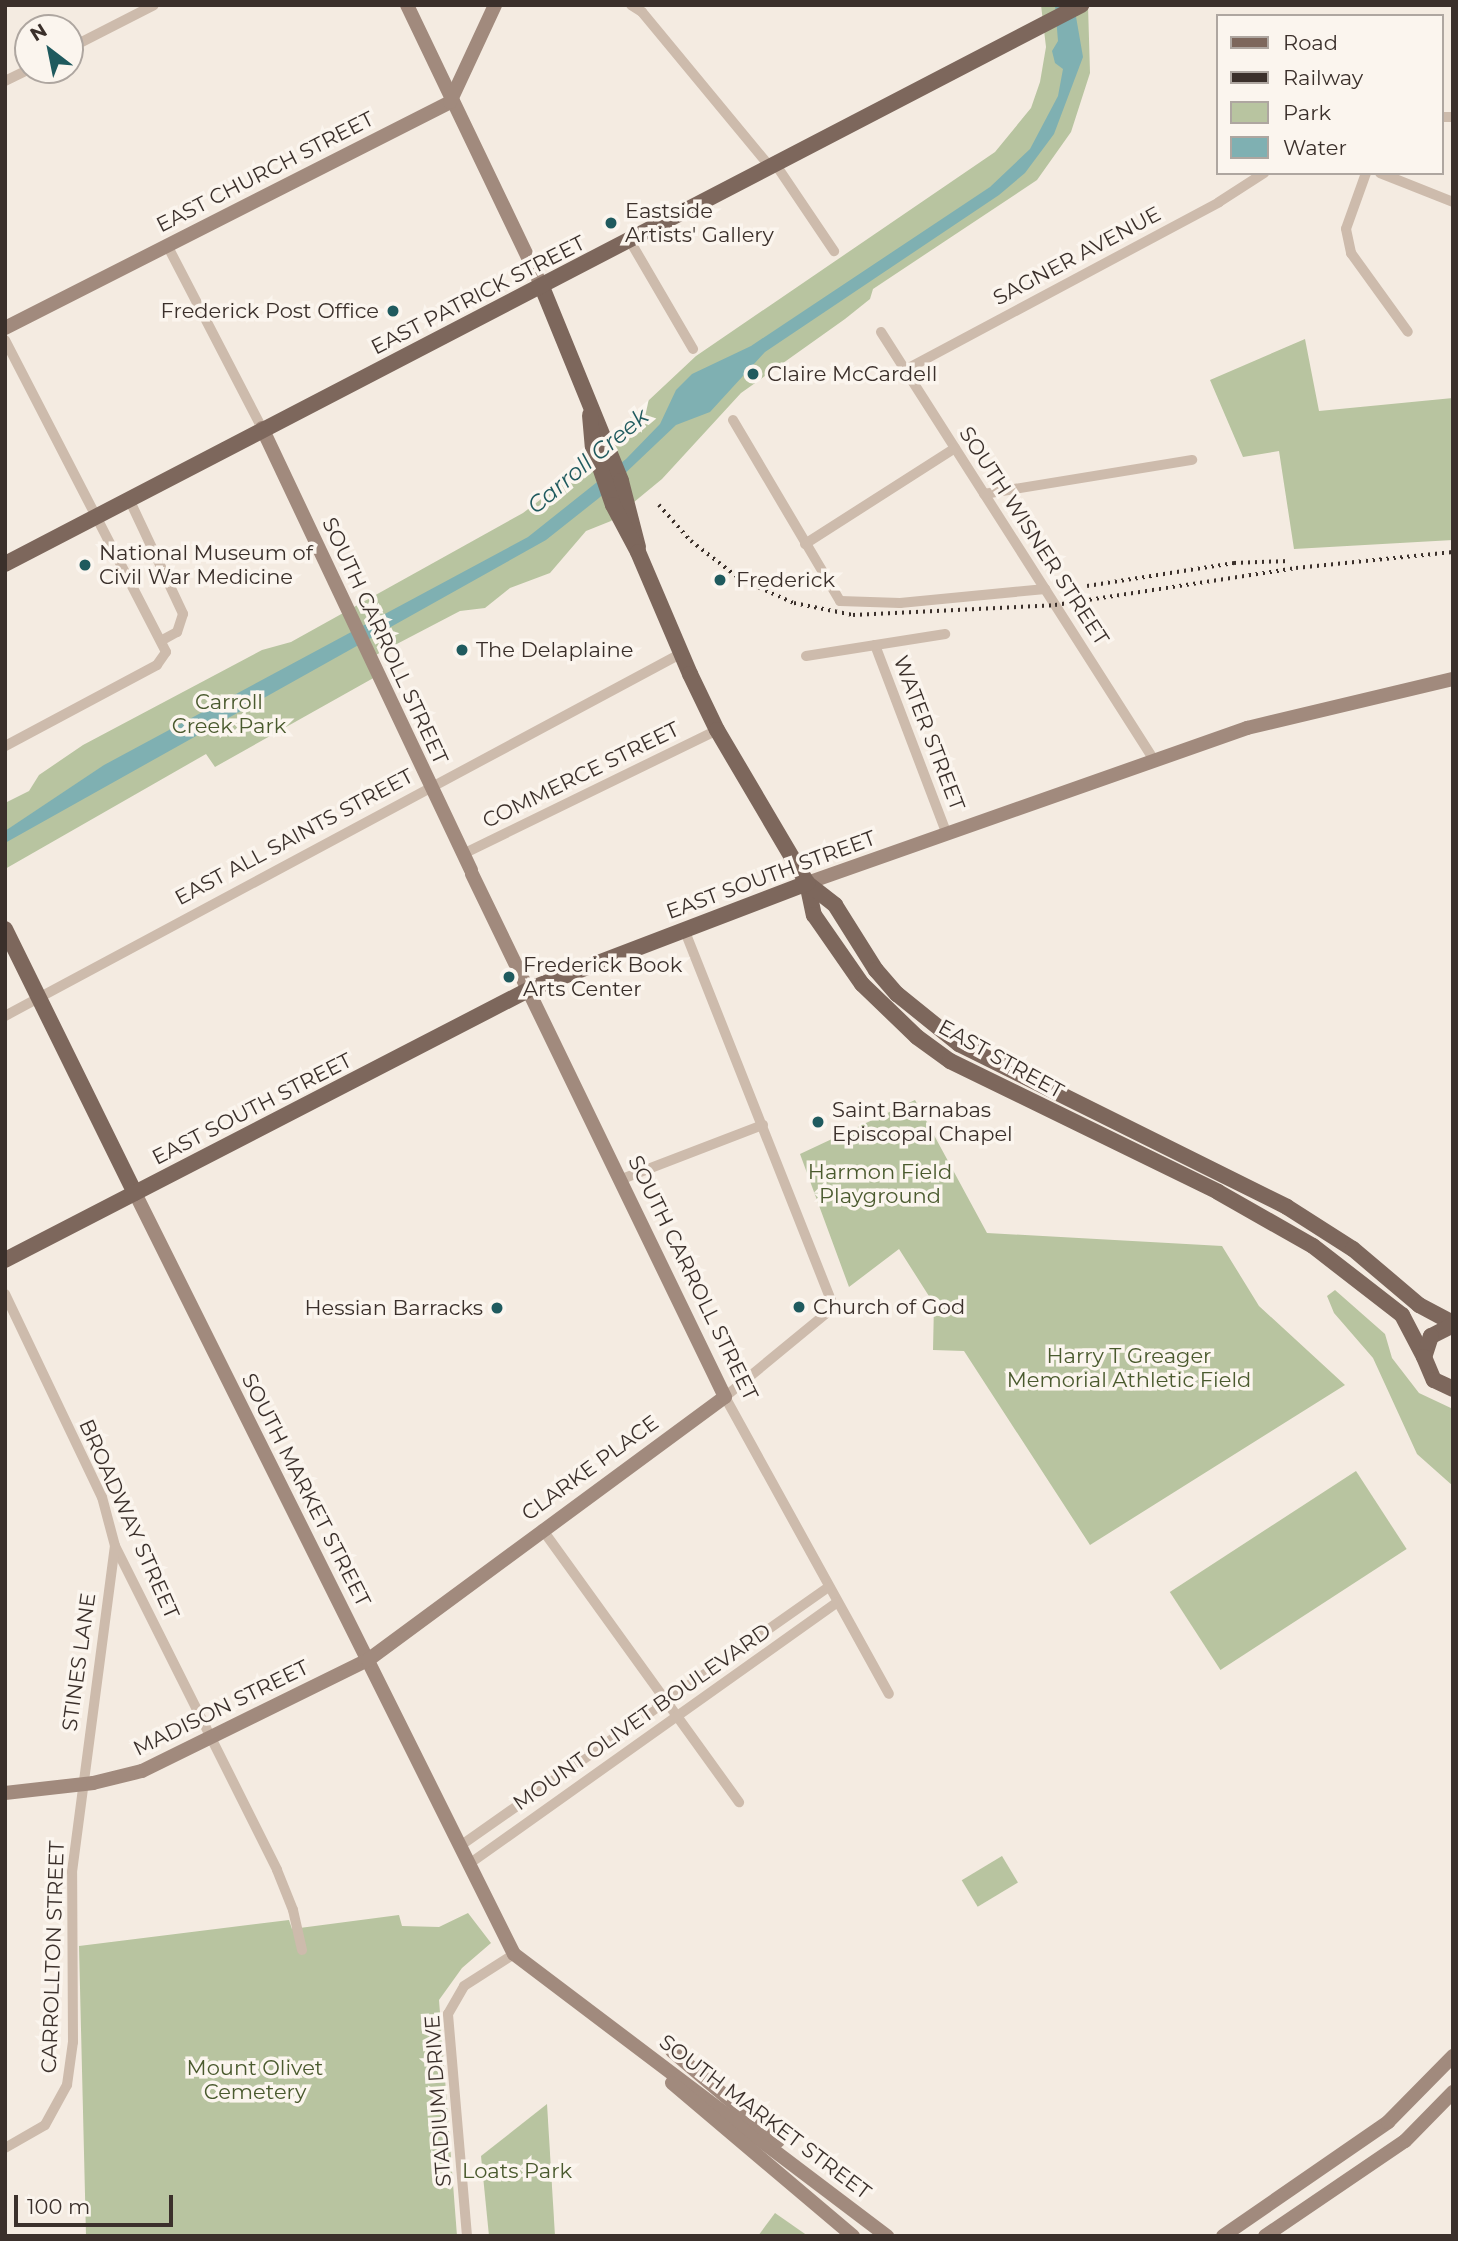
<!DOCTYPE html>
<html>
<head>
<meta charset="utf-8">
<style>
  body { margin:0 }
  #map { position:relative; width:1458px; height:2241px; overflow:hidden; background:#f4ebe1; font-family:Montserrat,sans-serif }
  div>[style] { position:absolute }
  .green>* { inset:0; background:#b8c4a0; transform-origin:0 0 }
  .water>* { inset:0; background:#7fb0b2 }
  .street>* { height:10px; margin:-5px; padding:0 5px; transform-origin:5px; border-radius:5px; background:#cdbbac }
  .secondary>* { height:14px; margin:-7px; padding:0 7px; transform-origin:7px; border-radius:7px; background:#a18a7d }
  .primary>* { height:16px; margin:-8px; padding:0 8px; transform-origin:8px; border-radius:8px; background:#7d675c }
  .rail>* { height:3.5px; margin-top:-1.75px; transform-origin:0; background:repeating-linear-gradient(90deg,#3b302b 0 2px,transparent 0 7px) }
  .dots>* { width:19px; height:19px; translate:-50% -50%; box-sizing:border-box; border:4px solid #fbf5ee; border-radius:50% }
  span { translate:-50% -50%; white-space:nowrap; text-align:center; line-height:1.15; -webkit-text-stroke:7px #fbf5ee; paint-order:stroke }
  .street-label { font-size:21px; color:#3b302b }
  .poi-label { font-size:21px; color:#3b302b }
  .left { translate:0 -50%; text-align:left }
  .right { translate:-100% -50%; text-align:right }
  .park-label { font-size:21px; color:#4a5a2e }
  .water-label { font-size:23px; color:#1f5a5e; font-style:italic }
  .frame { position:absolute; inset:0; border:7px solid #3b302b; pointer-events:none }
  .legend { position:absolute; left:1216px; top:14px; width:228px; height:161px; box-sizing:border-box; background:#fbf5ee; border:2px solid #aea6a0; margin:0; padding:9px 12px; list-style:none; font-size:21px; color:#3b302b }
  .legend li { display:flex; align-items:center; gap:14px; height:35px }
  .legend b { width:35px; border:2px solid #aea6a0 }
  .north { position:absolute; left:14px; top:14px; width:70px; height:70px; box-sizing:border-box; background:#fbf5ee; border:2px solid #aea6a0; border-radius:50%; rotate:328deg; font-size:19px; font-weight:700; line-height:28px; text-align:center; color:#3b302b }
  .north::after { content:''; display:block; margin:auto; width:24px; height:32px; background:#1f5a5e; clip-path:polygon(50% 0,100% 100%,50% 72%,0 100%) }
  .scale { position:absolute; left:14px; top:2195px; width:159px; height:32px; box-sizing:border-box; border:4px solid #3b302b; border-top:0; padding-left:9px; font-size:21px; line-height:24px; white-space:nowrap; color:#3b302b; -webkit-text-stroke:5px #fbf5ee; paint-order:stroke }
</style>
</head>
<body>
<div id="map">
  <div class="green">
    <i style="clip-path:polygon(1041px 5px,1088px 5px,1090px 73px,1071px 132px,1037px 180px,873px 289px,870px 299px,845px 319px,741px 393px,662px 479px,611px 521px,586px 531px,550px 573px,510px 588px,485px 608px,460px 611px,370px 658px,377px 676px,215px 767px,206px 754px,5px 869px,5px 803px,29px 791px,39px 775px,83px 745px,262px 650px,291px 642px,523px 513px,587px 464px,617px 430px,696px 356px,995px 152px,1031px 108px,1040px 82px,1046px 47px)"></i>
    <i style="clip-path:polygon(1305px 339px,1319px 411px,1453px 398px,1453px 540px,1294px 549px,1279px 451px,1243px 457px,1210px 380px)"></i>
    <i style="clip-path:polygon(915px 1100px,987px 1233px,1222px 1246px,1259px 1306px,1345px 1385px,1090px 1545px,964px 1351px,933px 1350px,934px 1304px,899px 1249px,849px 1287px,800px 1154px)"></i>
    <i style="clip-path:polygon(1335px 1290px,1385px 1334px,1392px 1358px,1419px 1393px,1453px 1409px,1453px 1486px,1417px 1454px,1373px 1358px,1334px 1313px,1327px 1296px)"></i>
    <i style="left:1356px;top:1471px;width:93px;height:222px;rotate:57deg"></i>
    <i style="left:1002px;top:1856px;width:31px;height:47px;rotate:59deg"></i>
    <i style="clip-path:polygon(468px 1913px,491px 1943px,462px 1968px,439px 2000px,457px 2236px,86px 2236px,79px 1946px,289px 1920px,292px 1929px,399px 1915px,402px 1926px,439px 1927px)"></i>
    <i style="clip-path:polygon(547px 2104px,555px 2236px,489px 2236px,481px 2156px)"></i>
    <i style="clip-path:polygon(775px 2213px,808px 2236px,758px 2236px)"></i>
  </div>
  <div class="water">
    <i style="clip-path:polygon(1055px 5px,1074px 5px,1083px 57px,1054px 134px,1025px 173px,999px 195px,765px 352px,710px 412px,676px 425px,599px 498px,546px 540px,5px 843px,5px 831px,104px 765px,528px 537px,626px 459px,660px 424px,676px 390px,692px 374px,751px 346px,990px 187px,1030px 149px,1058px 96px,1063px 69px,1055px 63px,1052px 51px,1058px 41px)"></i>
  </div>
  <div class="street">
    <i style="left:631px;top:5px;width:13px;rotate:32deg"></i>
    <i style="left:642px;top:12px;width:201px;rotate:50.4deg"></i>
    <i style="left:70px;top:48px;width:94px;rotate:-27.1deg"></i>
    <i style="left:5px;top:81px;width:25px;rotate:-26deg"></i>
    <i style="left:1442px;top:117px;width:11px"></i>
    <i style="left:776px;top:165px;width:104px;rotate:56deg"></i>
    <i style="left:1366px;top:173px;width:59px;rotate:109.7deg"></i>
    <i style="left:1346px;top:229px;width:25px;rotate:78deg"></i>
    <i style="left:1351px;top:253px;width:97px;rotate:54.2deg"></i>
    <i style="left:1380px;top:173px;width:79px;rotate:21.7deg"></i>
    <i style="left:630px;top:241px;width:125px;rotate:59.7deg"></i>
    <i style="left:167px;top:245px;width:206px;rotate:62.6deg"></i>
    <i style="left:881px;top:332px;width:508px;rotate:57.47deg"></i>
    <i style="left:5px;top:340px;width:351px;rotate:62.7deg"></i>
    <i style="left:166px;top:652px;width:16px;rotate:125deg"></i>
    <i style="left:157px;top:665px;width:172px;rotate:151.9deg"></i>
    <i style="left:905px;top:370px;width:356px;rotate:-28.1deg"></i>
    <i style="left:1219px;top:202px;width:54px;rotate:-32.8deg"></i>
    <i style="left:733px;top:420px;width:210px;rotate:59.4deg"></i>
    <i style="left:840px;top:601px;width:60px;rotate:1.9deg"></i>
    <i style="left:900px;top:603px;width:146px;rotate:-5.5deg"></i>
    <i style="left:984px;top:494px;width:211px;rotate:-9.3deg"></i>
    <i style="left:129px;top:499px;width:127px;rotate:64.8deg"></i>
    <i style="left:183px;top:614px;width:19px;rotate:108deg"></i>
    <i style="left:177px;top:632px;width:18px;rotate:151deg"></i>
    <i style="left:805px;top:544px;width:178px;rotate:-32.6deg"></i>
    <i style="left:875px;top:645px;width:203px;rotate:69.2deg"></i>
    <i style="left:806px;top:656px;width:141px;rotate:-9deg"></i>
    <i style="left:463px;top:854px;width:283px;rotate:-26deg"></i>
    <i style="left:684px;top:929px;width:407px;rotate:68.4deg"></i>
    <i style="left:834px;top:1307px;width:141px;rotate:140.5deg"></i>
    <i style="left:725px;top:1397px;width:339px;rotate:61.1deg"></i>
    <i style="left:5px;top:1016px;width:766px;rotate:-28.2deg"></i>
    <i style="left:622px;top:1179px;width:151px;rotate:-21deg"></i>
    <i style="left:5px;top:1294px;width:225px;rotate:64.5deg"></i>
    <i style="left:102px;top:1497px;width:51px;rotate:75.1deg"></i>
    <i style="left:115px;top:1546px;width:362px;rotate:63.4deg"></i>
    <i style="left:277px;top:1870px;width:43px;rotate:68.2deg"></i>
    <i style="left:293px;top:1910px;width:41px;rotate:77.3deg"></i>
    <i style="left:542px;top:1529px;width:337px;rotate:54.2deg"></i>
    <i style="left:460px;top:1846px;width:450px;rotate:-35.1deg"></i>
    <i style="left:469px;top:1864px;width:452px;rotate:-35.4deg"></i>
    <i style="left:5px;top:2148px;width:46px;rotate:-29.9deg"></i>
    <i style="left:45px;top:2125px;width:46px;rotate:-61.2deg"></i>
    <i style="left:67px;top:2085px;width:43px;rotate:-82.1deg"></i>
    <i style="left:73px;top:2042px;width:170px;rotate:-90.3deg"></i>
    <i style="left:72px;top:1872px;width:329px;rotate:-82.5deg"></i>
    <i style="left:467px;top:2236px;width:223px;rotate:-94.9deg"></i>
    <i style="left:448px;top:2014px;width:32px;rotate:-60deg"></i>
    <i style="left:464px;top:1986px;width:59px;rotate:-32.6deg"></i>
  </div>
  <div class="secondary">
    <i style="left:407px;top:5px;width:313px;rotate:64.4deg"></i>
    <i style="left:5px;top:328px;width:499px;rotate:-26.9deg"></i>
    <i style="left:450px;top:102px;width:107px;rotate:-65.1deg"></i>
    <i style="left:262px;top:428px;width:489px;rotate:64.7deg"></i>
    <i style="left:807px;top:883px;width:467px;rotate:-19.4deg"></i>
    <i style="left:1247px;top:728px;width:212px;rotate:-13.4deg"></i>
    <i style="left:135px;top:1193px;width:850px;rotate:63.53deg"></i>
    <i style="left:514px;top:1954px;width:468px;rotate:37.1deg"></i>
    <i style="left:5px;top:1793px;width:89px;rotate:-6.5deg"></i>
    <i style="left:93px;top:1783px;width:50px;rotate:-13.8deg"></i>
    <i style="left:142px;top:1771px;width:252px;rotate:-26.2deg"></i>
    <i style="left:368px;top:1660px;width:443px;rotate:-36.4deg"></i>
    <i style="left:725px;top:1397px;width:581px;rotate:-115.82deg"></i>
    <i style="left:672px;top:2051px;width:139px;rotate:40.3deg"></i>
    <i style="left:672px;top:2083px;width:237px;rotate:40.2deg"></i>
    <i style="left:1223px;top:2236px;width:201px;rotate:-34.6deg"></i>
    <i style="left:1388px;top:2122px;width:93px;rotate:-45.4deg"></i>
    <i style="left:1265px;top:2236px;width:169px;rotate:-34.2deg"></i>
    <i style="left:1405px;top:2141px;width:69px;rotate:-45.6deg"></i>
  </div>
  <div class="primary">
    <i style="left:542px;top:287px;width:209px;rotate:67.8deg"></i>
    <i style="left:621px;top:481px;width:68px;rotate:75.6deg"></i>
    <i style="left:590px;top:415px;width:32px;rotate:85deg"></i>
    <i style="left:593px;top:447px;width:61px;rotate:71deg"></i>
    <i style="left:613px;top:505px;width:53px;rotate:62deg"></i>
    <i style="left:638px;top:552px;width:133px;rotate:66.9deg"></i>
    <i style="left:690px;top:674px;width:62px;rotate:64.3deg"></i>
    <i style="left:717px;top:730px;width:178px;rotate:59.5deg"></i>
    <i style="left:807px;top:883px;width:33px;rotate:78deg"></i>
    <i style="left:814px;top:915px;width:84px;rotate:55.2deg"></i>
    <i style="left:862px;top:984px;width:76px;rotate:43.9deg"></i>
    <i style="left:917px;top:1037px;width:41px;rotate:36deg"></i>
    <i style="left:950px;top:1061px;width:298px;rotate:26deg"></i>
    <i style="left:1218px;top:1192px;width:109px;rotate:29.6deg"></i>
    <i style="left:1313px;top:1246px;width:113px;rotate:37.8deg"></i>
    <i style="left:1402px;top:1315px;width:47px;rotate:62.4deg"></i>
    <i style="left:5px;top:564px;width:1213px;rotate:-27.45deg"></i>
    <i style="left:807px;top:883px;width:36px;rotate:38deg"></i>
    <i style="left:835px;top:905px;width:77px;rotate:57.8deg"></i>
    <i style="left:876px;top:970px;width:32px;rotate:49deg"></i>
    <i style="left:897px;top:994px;width:80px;rotate:38.9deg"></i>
    <i style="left:959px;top:1044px;width:366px;rotate:26.4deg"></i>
    <i style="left:1287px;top:1207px;width:78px;rotate:32.5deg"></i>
    <i style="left:1353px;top:1249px;width:87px;rotate:40.3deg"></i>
    <i style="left:1419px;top:1305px;width:38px;rotate:28deg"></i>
    <i style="left:5px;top:929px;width:294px;rotate:63.8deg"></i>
    <i style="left:5px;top:1260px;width:591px;rotate:-27.3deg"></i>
    <i style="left:530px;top:989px;width:297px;rotate:-20.9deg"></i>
    <i style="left:1453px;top:1325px;width:25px;rotate:153deg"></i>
    <i style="left:1431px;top:1336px;width:22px;rotate:108deg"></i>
    <i style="left:1424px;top:1357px;width:25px;rotate:67deg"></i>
    <i style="left:1434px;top:1380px;width:21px;rotate:25deg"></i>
  </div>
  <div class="rail">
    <i style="left:659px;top:505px;width:48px;rotate:48.4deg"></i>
    <i style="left:691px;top:541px;width:62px;rotate:37.8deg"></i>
    <i style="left:740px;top:579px;width:59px;rotate:24deg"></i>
    <i style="left:794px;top:603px;width:60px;rotate:11.5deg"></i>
    <i style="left:853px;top:615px;width:202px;rotate:-2.8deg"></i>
    <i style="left:1055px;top:605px;width:244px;rotate:-8.7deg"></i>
    <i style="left:1296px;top:568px;width:158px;rotate:-5.8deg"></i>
    <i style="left:1087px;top:586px;width:149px;rotate:-8.9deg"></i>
    <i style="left:1234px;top:563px;width:55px;rotate:-2.1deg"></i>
  </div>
  <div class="dots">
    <i style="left:611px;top:223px;background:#1f5a5e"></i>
    <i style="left:393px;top:311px;background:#1f5a5e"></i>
    <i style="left:753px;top:374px;background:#1f5a5e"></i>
    <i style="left:85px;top:565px;background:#1f5a5e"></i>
    <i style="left:720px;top:580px;background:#1f5a5e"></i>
    <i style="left:462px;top:650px;background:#1f5a5e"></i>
    <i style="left:509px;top:977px;background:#1f5a5e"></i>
    <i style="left:818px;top:1122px;background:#1f5a5e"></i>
    <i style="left:799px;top:1307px;background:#1f5a5e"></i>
    <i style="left:497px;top:1308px;background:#1f5a5e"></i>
  </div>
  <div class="street-label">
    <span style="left:265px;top:172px;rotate:-27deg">EAST CHURCH STREET</span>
    <span style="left:1077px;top:256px;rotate:-28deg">SAGNER AVENUE</span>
    <span style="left:478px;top:295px;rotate:-27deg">EAST PATRICK STREET</span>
    <span style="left:1034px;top:536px;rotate:57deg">SOUTH WISNER STREET</span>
    <span style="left:385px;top:641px;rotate:65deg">SOUTH CARROLL STREET</span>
    <span style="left:929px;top:733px;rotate:69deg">WATER STREET</span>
    <span style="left:581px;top:775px;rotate:-26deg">COMMERCE STREET</span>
    <span style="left:294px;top:837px;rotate:-28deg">EAST ALL SAINTS STREET</span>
    <span style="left:771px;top:875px;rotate:-20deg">EAST SOUTH STREET</span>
    <span style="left:1001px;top:1059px;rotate:29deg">EAST STREET</span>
    <span style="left:252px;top:1109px;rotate:-27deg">EAST SOUTH STREET</span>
    <span style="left:693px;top:1278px;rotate:64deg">SOUTH CARROLL STREET</span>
    <span style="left:590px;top:1468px;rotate:-36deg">CLARKE PLACE</span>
    <span style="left:306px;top:1490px;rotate:63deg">SOUTH MARKET STREET</span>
    <span style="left:129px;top:1519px;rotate:66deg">BROADWAY STREET</span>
    <span style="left:79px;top:1662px;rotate:-82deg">STINES LANE</span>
    <span style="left:221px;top:1708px;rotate:-26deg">MADISON STREET</span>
    <span style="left:642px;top:1717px;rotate:-35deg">MOUNT OLIVET BOULEVARD</span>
    <span style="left:53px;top:1957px;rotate:-88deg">CARROLLTON STREET</span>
    <span style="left:438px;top:2101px;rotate:-94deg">STADIUM DRIVE</span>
    <span style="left:765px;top:2117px;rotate:37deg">SOUTH MARKET STREET</span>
  </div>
  <div class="poi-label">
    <span class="left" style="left:625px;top:223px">Eastside<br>Artists' Gallery</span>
    <span class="right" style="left:379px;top:311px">Frederick Post Office</span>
    <span class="left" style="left:767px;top:374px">Claire McCardell</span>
    <span class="left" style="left:99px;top:565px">National Museum of<br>Civil War Medicine</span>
    <span class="left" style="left:736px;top:580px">Frederick</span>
    <span class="left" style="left:476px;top:650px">The Delaplaine</span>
    <span class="left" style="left:523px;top:977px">Frederick Book<br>Arts Center</span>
    <span class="left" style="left:832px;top:1122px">Saint Barnabas<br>Episcopal Chapel</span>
    <span class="left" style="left:813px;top:1307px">Church of God</span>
    <span class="right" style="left:483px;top:1308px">Hessian Barracks</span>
  </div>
  <div class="park-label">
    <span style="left:229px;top:714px">Carroll<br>Creek Park</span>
    <span style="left:880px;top:1184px">Harmon Field<br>Playground</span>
    <span style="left:1129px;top:1368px">Harry T Greager<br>Memorial Athletic Field</span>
    <span style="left:255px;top:2080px">Mount Olivet<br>Cemetery</span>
    <span style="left:517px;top:2171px">Loats Park</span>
  </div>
  <div class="water-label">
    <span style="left:588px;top:461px;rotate:-40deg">Carroll Creek</span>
  </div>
  <div class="frame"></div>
  <ul class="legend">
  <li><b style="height:9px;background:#7d675c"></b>Road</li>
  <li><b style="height:9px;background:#3b302b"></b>Railway</li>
  <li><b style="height:19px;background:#b8c4a0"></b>Park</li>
  <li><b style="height:19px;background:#7fb0b2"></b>Water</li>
  </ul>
  <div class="north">N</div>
  <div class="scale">100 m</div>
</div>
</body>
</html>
